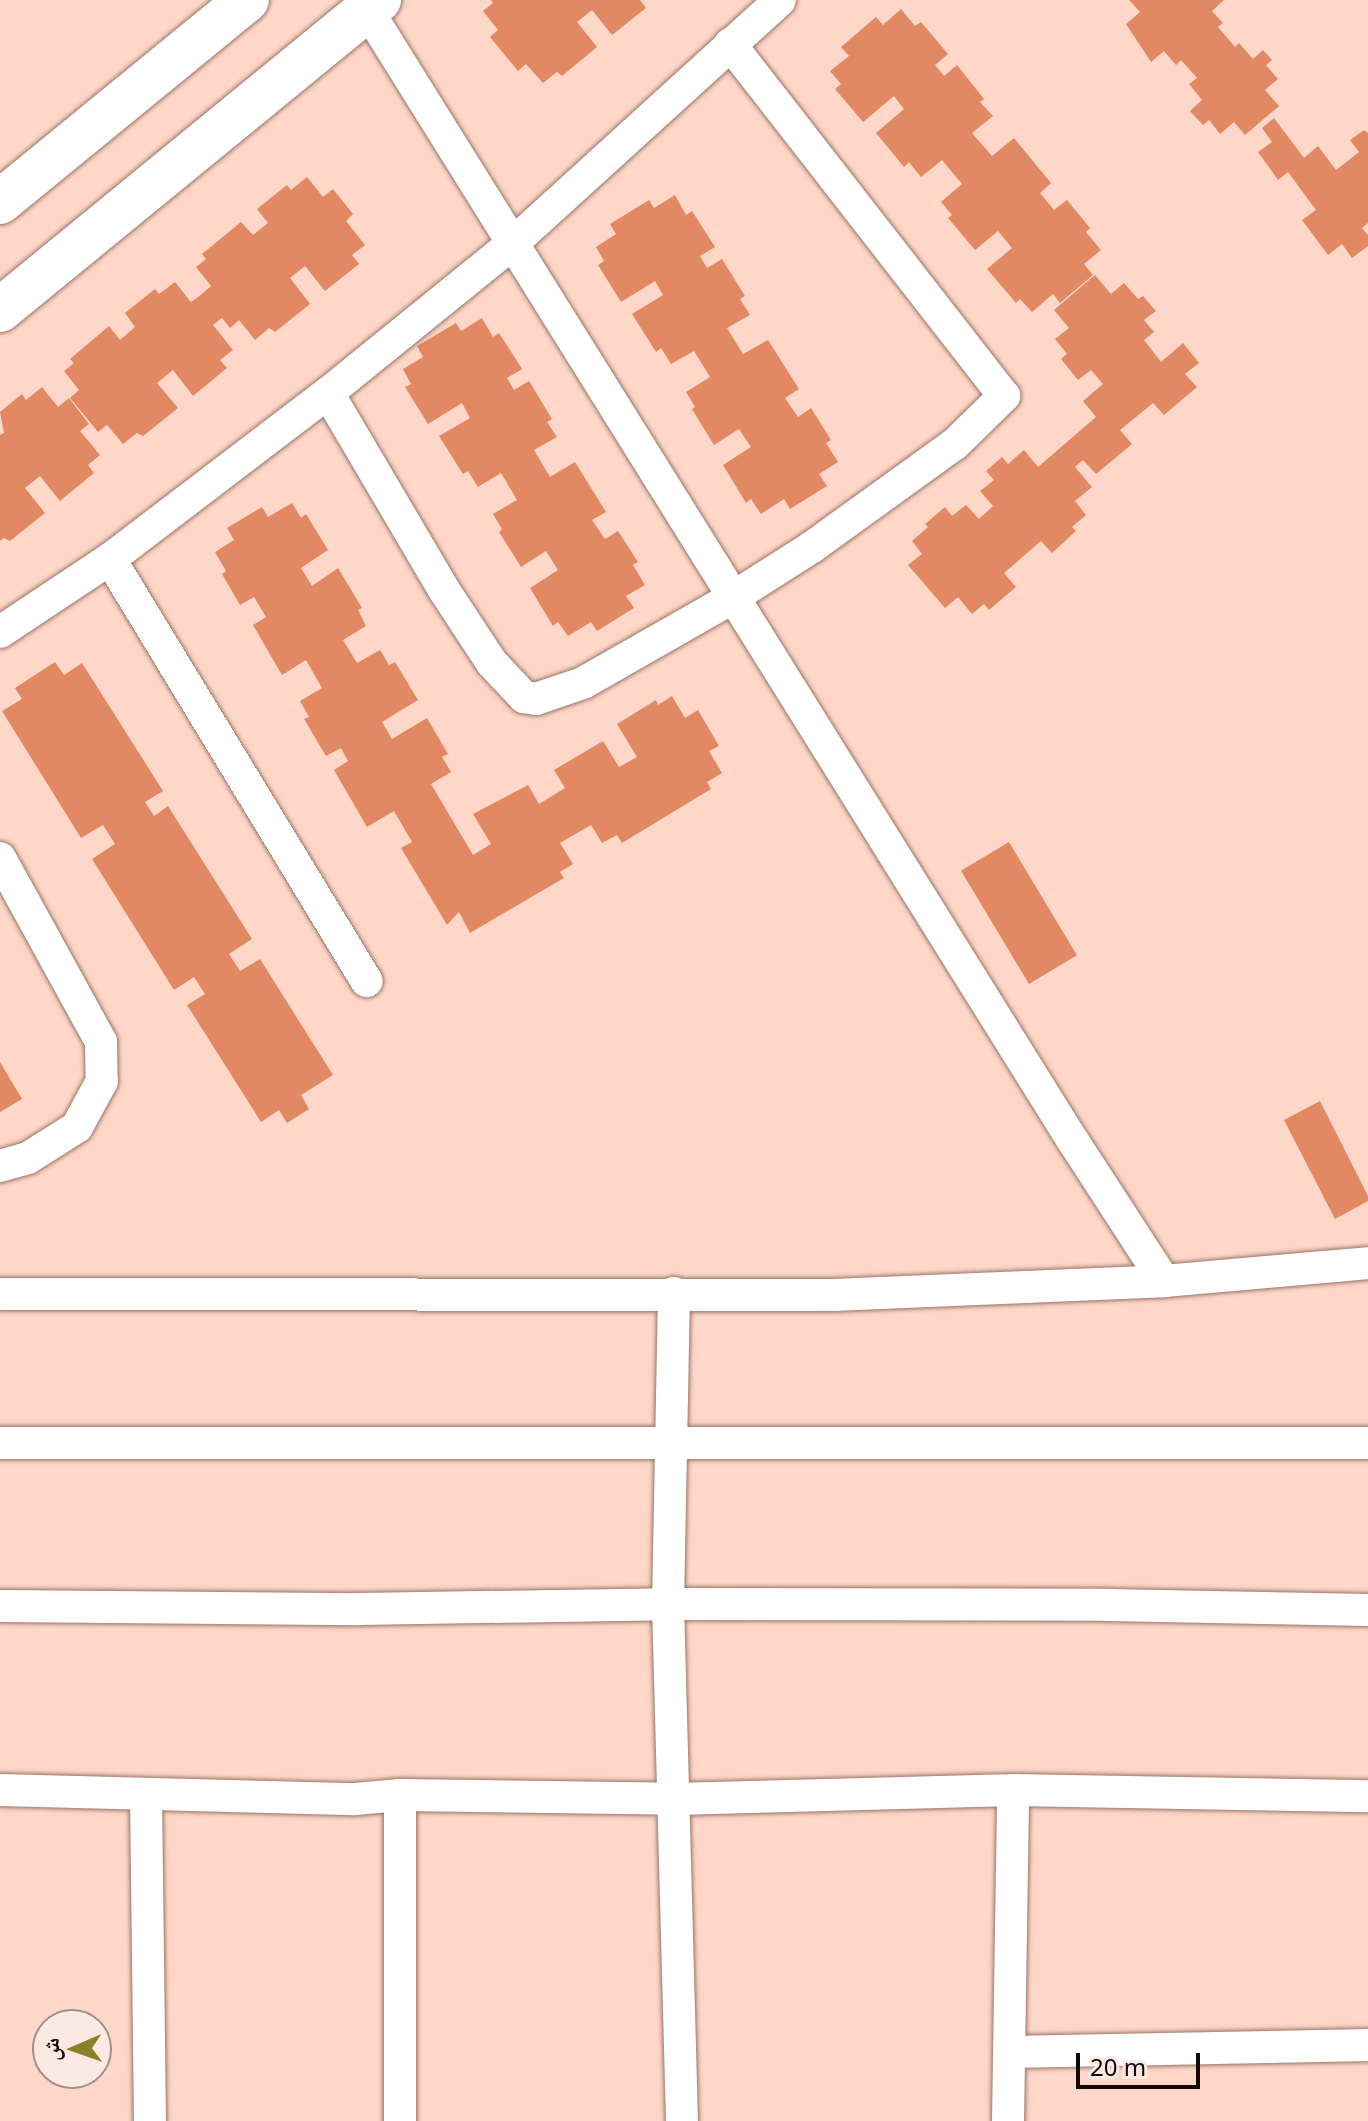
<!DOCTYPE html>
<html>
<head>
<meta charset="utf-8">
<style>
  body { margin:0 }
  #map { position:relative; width:1368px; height:2121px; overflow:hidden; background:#ffd7c8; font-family:"Noto Sans","Noto Naskh Arabic",sans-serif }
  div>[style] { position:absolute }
  .building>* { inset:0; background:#e28863; transform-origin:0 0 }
  .roads { filter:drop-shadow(0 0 2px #997668) drop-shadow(0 0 2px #997668) }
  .minor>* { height:32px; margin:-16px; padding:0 16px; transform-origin:16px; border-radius:16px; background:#fff }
  .secondary>* { height:44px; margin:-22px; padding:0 22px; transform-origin:22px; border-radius:22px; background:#fff }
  span { translate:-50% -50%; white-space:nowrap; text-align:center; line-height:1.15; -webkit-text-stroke:6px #fbeae4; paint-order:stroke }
  .north { position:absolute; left:32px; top:2009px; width:80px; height:80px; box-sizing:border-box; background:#fbeae4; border:2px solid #9f908a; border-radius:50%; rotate:268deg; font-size:22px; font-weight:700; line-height:32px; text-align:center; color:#150804 }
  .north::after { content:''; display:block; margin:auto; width:28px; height:36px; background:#8c8027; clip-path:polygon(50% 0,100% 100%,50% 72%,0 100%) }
  .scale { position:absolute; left:1076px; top:2053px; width:124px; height:36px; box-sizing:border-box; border:4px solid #150804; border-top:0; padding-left:10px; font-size:24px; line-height:28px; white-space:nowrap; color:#150804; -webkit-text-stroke:6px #fbeae4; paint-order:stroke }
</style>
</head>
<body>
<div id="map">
  <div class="building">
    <i style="clip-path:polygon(491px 0,640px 0,646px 8px,612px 35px,592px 10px,577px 22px,597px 47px,562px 76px,557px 72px,543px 83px,526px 64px,518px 71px,490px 37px,498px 30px,483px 11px,493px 3px)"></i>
    <i style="clip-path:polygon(1129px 0,1224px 0,1212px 11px,1223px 23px,1218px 27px,1235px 47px,1239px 43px,1253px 59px,1263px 50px,1272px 60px,1266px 65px,1278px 79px,1265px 90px,1279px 106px,1245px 135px,1234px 122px,1220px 134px,1209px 120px,1203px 125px,1190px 111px,1202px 100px,1189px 84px,1197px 78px,1181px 60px,1176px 65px,1164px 51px,1151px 62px,1126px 24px,1140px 12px)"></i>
    <i style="clip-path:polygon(901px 9px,915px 26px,921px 22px,948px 54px,935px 65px,944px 76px,957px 65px,984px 99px,980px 102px,993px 116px,972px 133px,992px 156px,1014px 138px,1051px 183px,1040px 193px,1054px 210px,1067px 200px,1090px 228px,1086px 232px,1101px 250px,1084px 264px,1093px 275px,1060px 303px,1053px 294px,1032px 312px,1020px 299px,1016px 303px,987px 269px,1012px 248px,998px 231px,975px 250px,948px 218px,952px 215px,941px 202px,962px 184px,942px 160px,921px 177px,909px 162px,904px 167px,876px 133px,904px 109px,894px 96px,863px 122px,835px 89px,841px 84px,830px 71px,849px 56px,841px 47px,876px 17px,883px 25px)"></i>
    <i style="clip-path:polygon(1274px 118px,1304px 158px,1318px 146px,1336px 170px,1359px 152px,1350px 140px,1364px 130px,1368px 133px,1368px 223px,1362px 228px,1368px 235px,1368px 246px,1352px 258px,1342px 244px,1328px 255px,1302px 220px,1316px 210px,1288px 172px,1278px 180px,1258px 152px,1272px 142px,1262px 128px)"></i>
    <i style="clip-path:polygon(307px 177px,323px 197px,333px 189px,353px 214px,346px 221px,365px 245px,352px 255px,359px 264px,325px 291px,305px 266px,290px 278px,310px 304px,275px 332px,269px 328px,255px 340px,239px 320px,230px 328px,222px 318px,213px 325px,233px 350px,220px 360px,227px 368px,193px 396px,173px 370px,157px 383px,178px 408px,143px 436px,137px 433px,123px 444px,107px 425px,98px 432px,70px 398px,79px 390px,64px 371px,74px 363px,70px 359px,109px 326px,120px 340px,135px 327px,125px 313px,155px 289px,159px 294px,175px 282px,191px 302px,202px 294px,211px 286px,196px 267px,206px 259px,202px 254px,241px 222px,253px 235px,268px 223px,257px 209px,287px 185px,291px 190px)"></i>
    <i style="clip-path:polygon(675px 195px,686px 215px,692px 211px,715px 247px,700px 256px,707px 268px,722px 259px,745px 296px,740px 299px,750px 315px,727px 328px,743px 354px,768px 340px,799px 389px,785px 398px,798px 417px,811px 408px,831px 440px,826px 443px,838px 462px,819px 474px,827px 486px,790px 509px,784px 499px,761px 514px,751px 499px,746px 503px,723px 465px,751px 447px,739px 429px,714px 445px,692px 409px,695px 407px,686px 392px,710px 377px,694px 351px,671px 364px,661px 348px,656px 352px,632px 314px,663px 295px,655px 281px,621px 302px,598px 265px,604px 261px,596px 247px,616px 234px,610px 224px,649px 200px,654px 208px)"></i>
    <i style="clip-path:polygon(1095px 275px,1111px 294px,1124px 283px,1138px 299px,1143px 296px,1156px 311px,1144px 320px,1154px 332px,1144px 340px,1161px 362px,1183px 343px,1199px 363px,1185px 374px,1197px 387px,1164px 415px,1153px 403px,1120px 430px,1132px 444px,1096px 474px,1083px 460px,1075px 467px,1092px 487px,1075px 501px,1086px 515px,1072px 527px,1076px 531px,1052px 553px,1041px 541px,1004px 573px,1016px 587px,989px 610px,984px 604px,972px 614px,958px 597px,945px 608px,908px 565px,922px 554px,912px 541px,928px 527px,925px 524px,945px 507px,952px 516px,966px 505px,979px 519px,993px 506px,980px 491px,994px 480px,986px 471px,1002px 457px,1008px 464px,1024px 450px,1038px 467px,1096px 417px,1083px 401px,1103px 384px,1091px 370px,1078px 380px,1061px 359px,1067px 354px,1055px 339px,1069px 328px,1054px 310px)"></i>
    <i style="clip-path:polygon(482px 318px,493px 337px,499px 333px,522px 369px,507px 378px,514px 390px,529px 381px,552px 419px,547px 422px,557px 437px,534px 450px,550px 477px,575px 462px,606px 512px,592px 520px,605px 539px,618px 531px,638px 562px,633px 565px,645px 585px,626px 596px,634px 608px,597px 631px,591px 622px,568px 636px,558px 622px,553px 626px,530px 588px,558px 570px,546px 551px,521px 567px,499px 532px,502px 529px,493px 514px,517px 500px,501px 473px,478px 487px,468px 471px,463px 474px,439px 436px,470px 418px,462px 403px,428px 424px,405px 387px,411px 384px,403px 369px,423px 357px,417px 346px,456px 323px,461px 331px)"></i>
    <i style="clip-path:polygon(42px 387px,58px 407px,69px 398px,89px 424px,80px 431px,100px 455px,88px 465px,94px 473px,60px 501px,40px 476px,25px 488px,45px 513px,10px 541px,4px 538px,0 541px,0 435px,4px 433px,0 412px,22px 394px,26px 400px)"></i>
    <i style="clip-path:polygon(292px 503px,301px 518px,306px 514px,328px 550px,301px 568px,312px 586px,338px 568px,362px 608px,358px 610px,366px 626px,343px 640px,357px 663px,380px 650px,389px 665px,395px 662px,418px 700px,382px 722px,392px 739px,427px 718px,448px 754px,442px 757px,451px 772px,431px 784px,473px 855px,491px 844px,473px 814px,528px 785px,539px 804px,565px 788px,554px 770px,603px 741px,619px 767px,637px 757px,617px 724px,656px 700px,658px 705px,672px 696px,685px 718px,698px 710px,719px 746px,709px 751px,722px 773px,707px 782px,711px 789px,622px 843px,617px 835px,602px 843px,591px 825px,560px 843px,573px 864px,560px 872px,564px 878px,470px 933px,459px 912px,447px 925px,401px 848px,412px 842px,394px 811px,367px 827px,334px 770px,348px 761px,341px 748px,326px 756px,304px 719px,309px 717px,300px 701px,322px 688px,306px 660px,282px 675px,253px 625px,266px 617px,254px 597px,240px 605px,222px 574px,226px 571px,215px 552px,234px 540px,227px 528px,262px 507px,268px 517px)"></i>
    <i style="clip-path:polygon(55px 662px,64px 675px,82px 663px,163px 791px,145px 802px,154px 816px,168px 806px,252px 939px,229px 954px,240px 971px,260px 959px,333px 1075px,301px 1095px,309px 1109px,287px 1123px,279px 1110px,261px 1122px,187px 1005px,205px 994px,194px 977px,174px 990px,92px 859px,115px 844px,103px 825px,81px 838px,2px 711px,22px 699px,15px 688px)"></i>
    <i style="left:1009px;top:842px;width:132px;height:56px;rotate:59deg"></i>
    <i style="clip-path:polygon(0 1062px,22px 1099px,0 1112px)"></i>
    <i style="clip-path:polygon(1320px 1101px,1368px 1196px,1368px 1201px,1335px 1219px,1284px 1120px)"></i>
  </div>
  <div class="roads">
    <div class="minor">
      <i style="left:361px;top:0;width:1345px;rotate:58.04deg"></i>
      <i style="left:1073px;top:1141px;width:167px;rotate:57deg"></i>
      <i style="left:328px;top:393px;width:229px;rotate:59.5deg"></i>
      <i style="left:444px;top:590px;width:87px;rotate:56.7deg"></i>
      <i style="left:492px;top:663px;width:47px;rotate:46.7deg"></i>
      <i style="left:524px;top:697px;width:12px;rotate:9deg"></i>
      <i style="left:536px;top:699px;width:50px;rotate:-18.8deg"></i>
      <i style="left:583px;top:683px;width:172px;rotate:-29.7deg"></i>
      <i style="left:732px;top:598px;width:95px;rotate:-32.5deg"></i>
      <i style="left:812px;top:547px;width:176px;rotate:-35.8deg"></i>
      <i style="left:955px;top:444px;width:69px;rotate:-44.4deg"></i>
      <i style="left:1004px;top:396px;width:446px;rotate:-127.9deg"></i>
      <i style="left:110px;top:559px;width:494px;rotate:58.7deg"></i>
      <i style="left:0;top:632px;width:132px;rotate:-33.6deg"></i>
      <i style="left:110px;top:559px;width:274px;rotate:-37.3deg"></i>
      <i style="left:328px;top:393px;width:237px;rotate:-39deg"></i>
      <i style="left:512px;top:244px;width:362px;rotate:-42.3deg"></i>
      <i style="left:0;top:858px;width:210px;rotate:61.2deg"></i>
      <i style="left:101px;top:1042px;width:39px;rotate:89deg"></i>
      <i style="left:102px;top:1081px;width:52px;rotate:118.5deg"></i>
      <i style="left:77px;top:1127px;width:58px;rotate:147.7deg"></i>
      <i style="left:28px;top:1158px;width:29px;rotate:164deg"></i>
      <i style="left:674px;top:1293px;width:311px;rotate:91.1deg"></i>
      <i style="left:668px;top:1604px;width:517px;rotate:88.45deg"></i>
      <i style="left:0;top:1294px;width:833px;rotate:0.07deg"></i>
      <i style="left:833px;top:1295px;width:331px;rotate:-2.4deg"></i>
      <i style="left:1164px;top:1281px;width:205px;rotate:-5deg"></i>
      <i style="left:0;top:1443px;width:1368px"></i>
      <i style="left:0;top:1606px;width:359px;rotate:0.5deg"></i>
      <i style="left:359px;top:1609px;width:309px;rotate:-0.9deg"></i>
      <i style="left:668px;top:1604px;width:440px;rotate:0.1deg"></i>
      <i style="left:1108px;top:1605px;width:260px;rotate:1.1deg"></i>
      <i style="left:0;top:1790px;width:355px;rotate:1.5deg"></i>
      <i style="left:355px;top:1799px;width:45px;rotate:-5.1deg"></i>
      <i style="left:400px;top:1795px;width:275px;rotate:0.8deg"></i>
      <i style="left:675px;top:1799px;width:338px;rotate:-1.5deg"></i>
      <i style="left:1013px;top:1790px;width:355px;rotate:1deg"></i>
      <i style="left:146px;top:1795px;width:326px;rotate:89.3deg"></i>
      <i style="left:1012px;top:2052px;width:356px;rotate:-1.1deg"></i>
      <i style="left:400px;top:2121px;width:326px;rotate:-90deg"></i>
      <i style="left:1008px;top:2121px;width:331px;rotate:-89.1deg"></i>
    </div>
    <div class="secondary">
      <i style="left:0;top:202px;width:319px;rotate:-39.3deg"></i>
      <i style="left:0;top:310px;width:490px;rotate:-39.3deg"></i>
    </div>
  </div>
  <div class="north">ش</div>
  <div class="scale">20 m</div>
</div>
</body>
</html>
